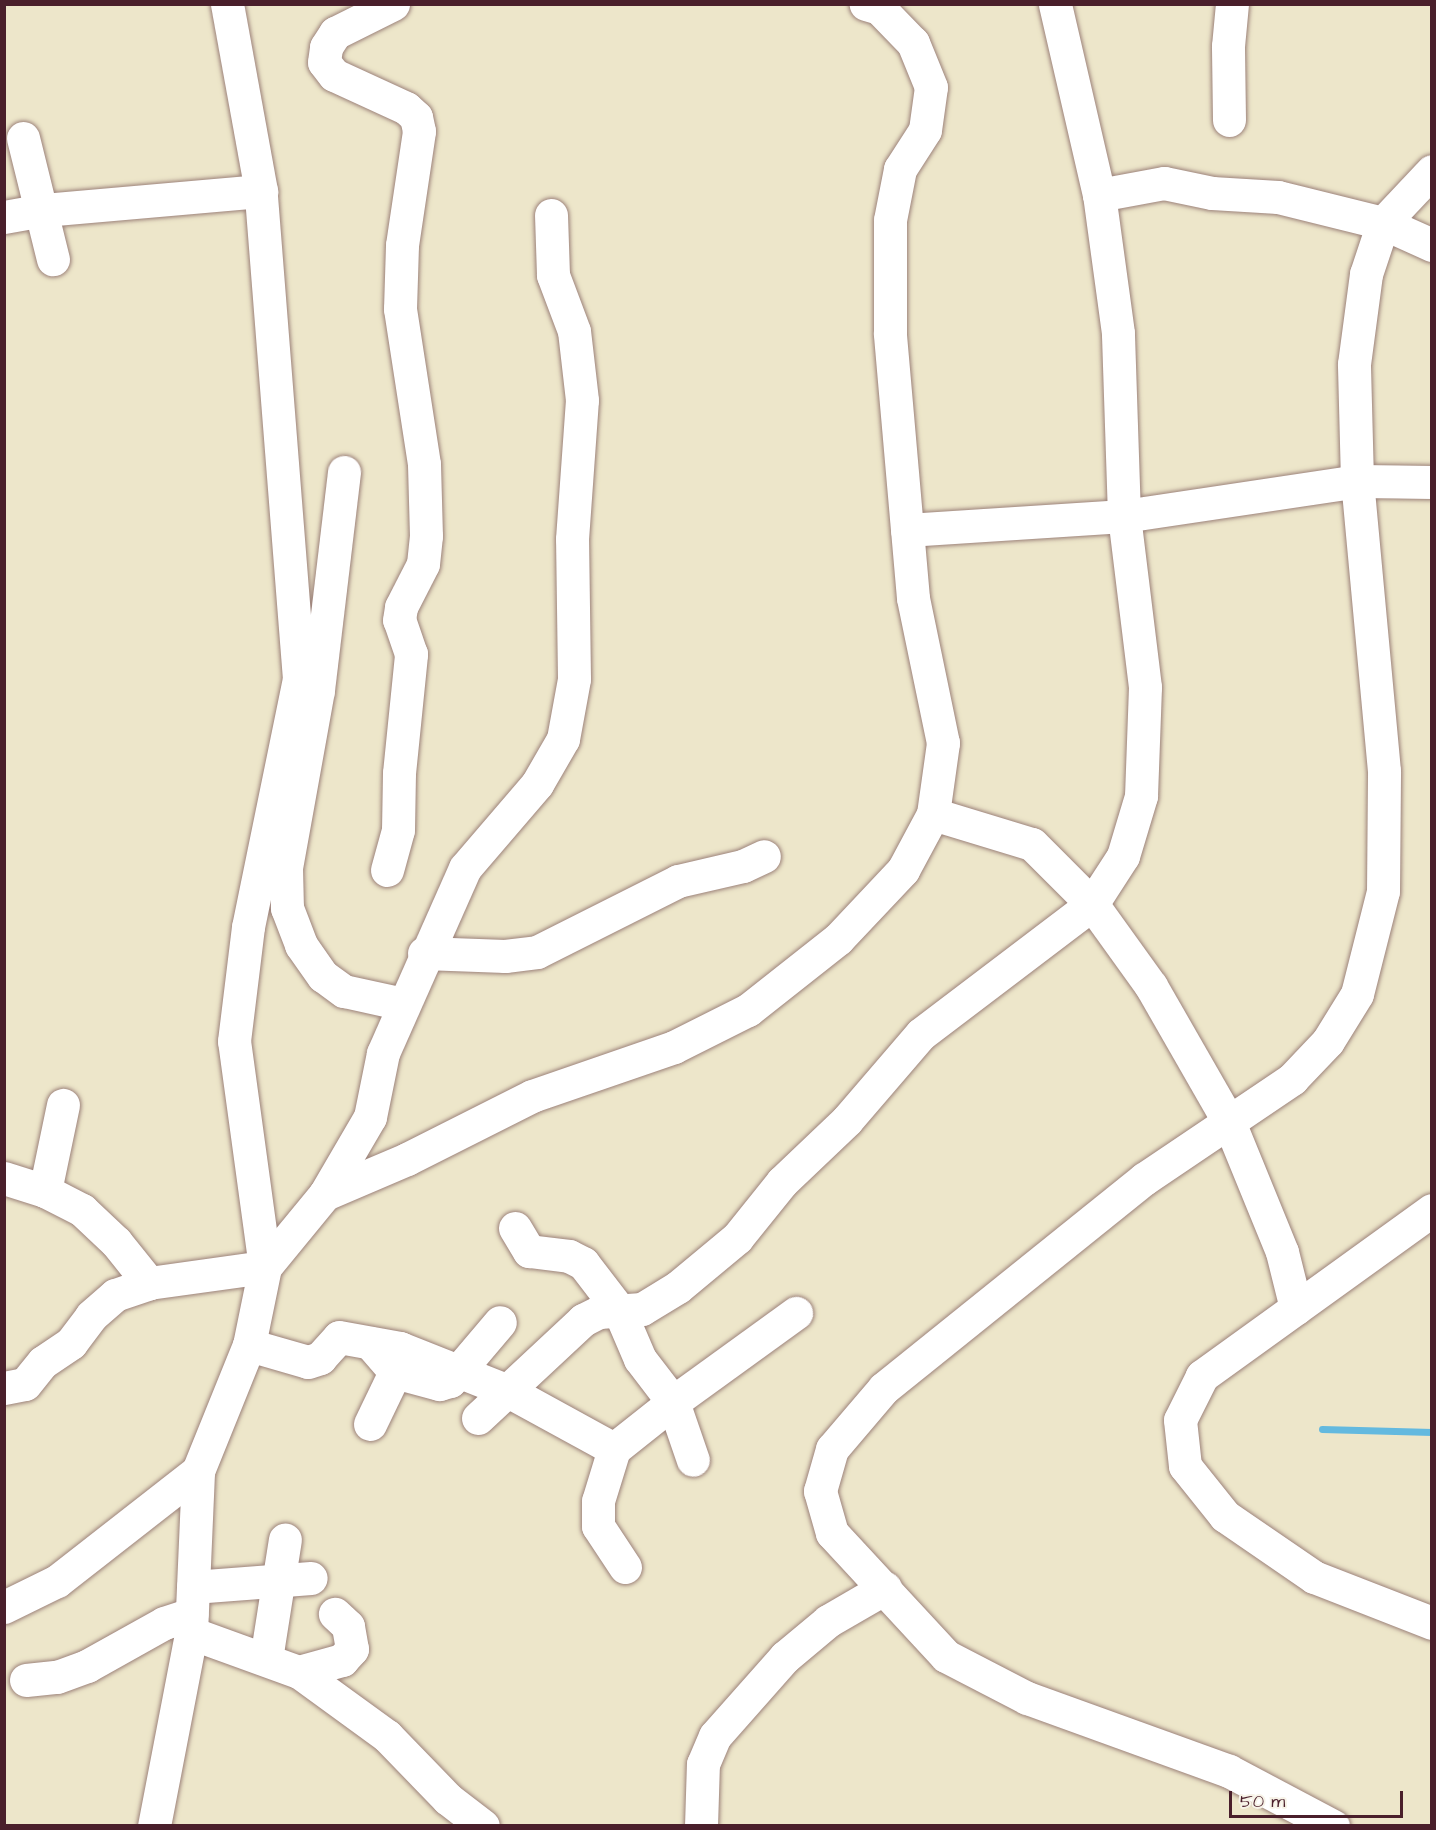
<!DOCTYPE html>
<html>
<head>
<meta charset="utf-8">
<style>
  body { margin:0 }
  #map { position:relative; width:1436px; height:1830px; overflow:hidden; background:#ede6ca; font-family:"Architects Daughter",sans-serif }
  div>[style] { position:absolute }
  .stream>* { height:7px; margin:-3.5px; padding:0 3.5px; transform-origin:3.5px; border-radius:3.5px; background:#63b9df }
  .roads { filter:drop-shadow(0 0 2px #9c827a) drop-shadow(0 0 2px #9c827a) }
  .minor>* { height:33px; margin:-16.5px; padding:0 16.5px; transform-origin:16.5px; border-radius:16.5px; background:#fff }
  .highway>* { height:33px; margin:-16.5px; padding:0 16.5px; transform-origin:16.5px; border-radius:16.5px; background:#fff }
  span { translate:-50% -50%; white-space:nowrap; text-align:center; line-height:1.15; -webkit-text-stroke:5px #f7f3e8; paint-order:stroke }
  .frame { position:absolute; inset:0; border:6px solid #4a1f2b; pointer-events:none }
  .scale { position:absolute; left:1229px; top:1791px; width:174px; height:27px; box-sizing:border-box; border:3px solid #4a1f2b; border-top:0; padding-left:8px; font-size:18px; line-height:21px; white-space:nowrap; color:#4a1f2b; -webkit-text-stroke:4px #f7f3e8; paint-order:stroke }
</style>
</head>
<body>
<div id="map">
  <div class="stream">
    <i style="left:1322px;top:1429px;width:110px;rotate:1.6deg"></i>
  </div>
  <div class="roads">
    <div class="minor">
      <i style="left:1229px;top:120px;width:74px;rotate:-90.8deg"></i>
      <i style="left:1228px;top:46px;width:42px;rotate:-84.6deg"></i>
      <i style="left:23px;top:138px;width:125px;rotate:76.1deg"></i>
      <i style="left:1099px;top:195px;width:66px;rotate:-10.5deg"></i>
      <i style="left:1164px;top:183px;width:49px;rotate:11.8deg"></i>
      <i style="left:1212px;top:193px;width:66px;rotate:3.5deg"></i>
      <i style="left:1278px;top:197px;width:108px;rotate:13.9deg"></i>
      <i style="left:1383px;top:223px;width:54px;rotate:24.2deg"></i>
      <i style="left:4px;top:217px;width:40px;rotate:-10deg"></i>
      <i style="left:43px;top:210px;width:219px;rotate:-5deg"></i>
      <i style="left:344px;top:472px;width:220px;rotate:96.8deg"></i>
      <i style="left:318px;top:690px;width:181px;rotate:100.2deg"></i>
      <i style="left:286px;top:868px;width:40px;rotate:88.6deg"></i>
      <i style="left:287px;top:908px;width:40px;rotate:69deg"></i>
      <i style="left:301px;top:945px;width:38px;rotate:55deg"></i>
      <i style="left:323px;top:976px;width:26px;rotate:36deg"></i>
      <i style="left:344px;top:991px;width:60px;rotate:12.4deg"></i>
      <i style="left:907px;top:530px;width:217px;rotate:-3.7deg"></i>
      <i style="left:1124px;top:516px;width:236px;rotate:-8.5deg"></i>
      <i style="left:1357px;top:481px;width:75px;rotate:0.8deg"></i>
      <i style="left:933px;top:814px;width:103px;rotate:16.9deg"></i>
      <i style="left:1032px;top:844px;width:85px;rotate:45deg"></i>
      <i style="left:1092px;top:904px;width:101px;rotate:54.3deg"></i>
      <i style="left:1151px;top:986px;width:157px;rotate:60.2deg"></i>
      <i style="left:1229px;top:1122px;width:140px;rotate:67.8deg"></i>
      <i style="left:1282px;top:1252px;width:58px;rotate:76deg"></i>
      <i style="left:387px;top:870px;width:41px;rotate:-74.6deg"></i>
      <i style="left:398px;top:830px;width:57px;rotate:-89deg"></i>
      <i style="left:399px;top:773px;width:120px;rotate:-84.2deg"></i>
      <i style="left:411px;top:654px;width:36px;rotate:-109deg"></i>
      <i style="left:399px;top:620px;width:13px;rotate:-81deg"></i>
      <i style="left:401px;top:607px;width:48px;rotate:-62.9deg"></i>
      <i style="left:423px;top:564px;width:28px;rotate:-84deg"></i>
      <i style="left:426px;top:536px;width:72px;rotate:-91.6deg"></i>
      <i style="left:424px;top:464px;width:157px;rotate:-98.8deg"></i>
      <i style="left:400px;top:309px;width:64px;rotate:-88.2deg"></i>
      <i style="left:402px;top:245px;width:115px;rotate:-81.5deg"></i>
      <i style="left:419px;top:131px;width:14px;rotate:-102deg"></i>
      <i style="left:416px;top:117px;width:13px;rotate:-138deg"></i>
      <i style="left:406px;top:108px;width:79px;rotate:-155.4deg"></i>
      <i style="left:334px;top:75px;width:16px;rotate:-128deg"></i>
      <i style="left:324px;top:62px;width:15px;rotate:-82deg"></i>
      <i style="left:326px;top:47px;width:17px;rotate:-57deg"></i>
      <i style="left:335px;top:33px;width:65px;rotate:-26.6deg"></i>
      <i style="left:424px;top:953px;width:81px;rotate:2.1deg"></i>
      <i style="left:505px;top:956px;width:32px;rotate:-7deg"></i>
      <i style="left:537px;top:952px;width:158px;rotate:-26.7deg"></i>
      <i style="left:678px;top:881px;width:67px;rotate:-13deg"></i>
      <i style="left:743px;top:866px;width:23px;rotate:-25deg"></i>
      <i style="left:4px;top:1178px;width:43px;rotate:17.6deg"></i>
      <i style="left:45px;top:1191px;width:42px;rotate:27.2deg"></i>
      <i style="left:82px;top:1210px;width:47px;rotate:43.3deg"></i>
      <i style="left:116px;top:1242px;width:53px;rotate:51.2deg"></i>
      <i style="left:45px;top:1191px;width:88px;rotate:-78.2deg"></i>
      <i style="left:325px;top:1194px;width:89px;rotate:-59.7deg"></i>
      <i style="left:370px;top:1117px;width:65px;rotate:-78.5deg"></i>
      <i style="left:383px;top:1053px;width:202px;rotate:-66.1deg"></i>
      <i style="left:465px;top:868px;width:111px;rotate:-49.4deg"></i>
      <i style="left:537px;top:784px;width:52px;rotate:-60deg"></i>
      <i style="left:563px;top:739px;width:61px;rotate:-79.6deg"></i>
      <i style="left:574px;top:679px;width:140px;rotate:-90.8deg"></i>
      <i style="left:572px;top:539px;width:139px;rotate:-85.9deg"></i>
      <i style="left:582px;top:400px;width:69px;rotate:-96.6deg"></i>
      <i style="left:574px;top:331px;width:60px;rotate:-110.6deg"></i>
      <i style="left:553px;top:275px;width:60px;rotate:-91.9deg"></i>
      <i style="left:1432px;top:1210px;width:284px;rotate:144.2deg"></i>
      <i style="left:1202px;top:1376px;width:49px;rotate:116.6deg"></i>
      <i style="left:1180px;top:1420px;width:46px;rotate:83.8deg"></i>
      <i style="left:1185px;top:1466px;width:64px;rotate:51.3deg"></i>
      <i style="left:1225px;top:1516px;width:108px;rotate:34.4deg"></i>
      <i style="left:1314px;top:1577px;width:127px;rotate:21.3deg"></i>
      <i style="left:515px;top:1228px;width:27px;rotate:59deg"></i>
      <i style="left:529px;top:1251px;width:40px;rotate:7.1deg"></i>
      <i style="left:569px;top:1256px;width:16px;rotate:27deg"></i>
      <i style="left:583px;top:1263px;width:59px;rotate:52.5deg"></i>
      <i style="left:619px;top:1310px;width:53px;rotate:66.8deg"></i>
      <i style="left:640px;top:1359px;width:54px;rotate:52.5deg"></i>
      <i style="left:673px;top:1402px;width:61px;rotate:71deg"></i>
      <i style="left:370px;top:1343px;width:38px;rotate:49deg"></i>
      <i style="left:395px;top:1372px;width:46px;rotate:15.3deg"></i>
      <i style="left:439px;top:1384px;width:11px;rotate:-15deg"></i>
      <i style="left:450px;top:1381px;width:77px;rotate:-49.7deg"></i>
      <i style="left:249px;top:1345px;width:61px;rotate:16.1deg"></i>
      <i style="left:308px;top:1362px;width:13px;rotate:-18deg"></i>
      <i style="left:320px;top:1358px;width:28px;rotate:-48deg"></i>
      <i style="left:339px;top:1337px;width:62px;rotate:10.2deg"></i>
      <i style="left:400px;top:1348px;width:116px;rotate:21.7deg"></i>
      <i style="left:508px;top:1391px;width:121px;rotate:28.7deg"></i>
      <i style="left:4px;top:1388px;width:21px;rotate:-11deg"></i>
      <i style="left:25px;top:1384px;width:28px;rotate:-51deg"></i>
      <i style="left:43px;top:1362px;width:34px;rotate:-34deg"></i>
      <i style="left:71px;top:1343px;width:34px;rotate:-53deg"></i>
      <i style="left:91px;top:1316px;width:32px;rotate:-41deg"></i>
      <i style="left:115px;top:1295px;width:36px;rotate:-19deg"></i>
      <i style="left:149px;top:1283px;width:117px;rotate:-7.9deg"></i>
      <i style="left:265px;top:1267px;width:94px;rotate:-50.6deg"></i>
      <i style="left:325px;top:1194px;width:89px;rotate:-23.1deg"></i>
      <i style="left:407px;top:1159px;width:140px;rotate:-26.7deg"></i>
      <i style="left:532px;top:1096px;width:150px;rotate:-19deg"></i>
      <i style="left:674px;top:1047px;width:83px;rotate:-26.6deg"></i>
      <i style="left:748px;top:1010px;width:115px;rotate:-38.3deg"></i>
      <i style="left:838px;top:939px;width:95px;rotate:-46.7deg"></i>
      <i style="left:903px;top:870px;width:64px;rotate:-61.8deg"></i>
      <i style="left:933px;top:814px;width:72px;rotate:-82deg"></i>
      <i style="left:943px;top:743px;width:148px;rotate:-101.7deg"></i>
      <i style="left:913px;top:598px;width:266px;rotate:-95deg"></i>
      <i style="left:890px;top:333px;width:113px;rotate:-90deg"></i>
      <i style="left:890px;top:220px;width:52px;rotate:-78.9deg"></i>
      <i style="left:900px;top:169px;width:46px;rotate:-57.3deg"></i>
      <i style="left:925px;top:130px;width:43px;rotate:-82.1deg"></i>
      <i style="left:931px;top:87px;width:48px;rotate:-112.2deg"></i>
      <i style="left:913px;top:43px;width:49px;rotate:-134.2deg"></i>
      <i style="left:879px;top:8px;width:14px;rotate:-163deg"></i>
      <i style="left:478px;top:1418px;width:144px;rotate:-43deg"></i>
      <i style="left:583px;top:1320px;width:18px;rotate:-27deg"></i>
      <i style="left:599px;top:1312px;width:43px;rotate:-4deg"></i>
      <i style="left:642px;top:1309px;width:42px;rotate:-31.4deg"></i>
      <i style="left:678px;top:1287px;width:77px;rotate:-39.7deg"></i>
      <i style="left:737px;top:1238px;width:72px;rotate:-51.2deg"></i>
      <i style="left:782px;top:1182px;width:90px;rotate:-43.6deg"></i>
      <i style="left:847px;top:1120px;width:113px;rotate:-49.3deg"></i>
      <i style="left:921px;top:1034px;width:215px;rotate:-37.2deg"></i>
      <i style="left:1092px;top:904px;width:57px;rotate:-57.1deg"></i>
      <i style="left:1123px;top:856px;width:63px;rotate:-73.3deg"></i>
      <i style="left:1141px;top:796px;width:109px;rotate:-87.9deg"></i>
      <i style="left:1145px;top:687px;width:172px;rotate:-97deg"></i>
      <i style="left:1124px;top:516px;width:183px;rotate:-91.9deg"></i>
      <i style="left:1118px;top:333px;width:139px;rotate:-97.8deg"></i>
      <i style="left:1099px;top:195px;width:196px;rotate:-103deg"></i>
      <i style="left:370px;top:1424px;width:58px;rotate:-64.3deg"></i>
      <i style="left:625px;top:1567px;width:49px;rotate:-123.4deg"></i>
      <i style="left:598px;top:1526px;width:25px;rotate:-90deg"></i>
      <i style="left:598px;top:1501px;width:54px;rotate:-72.9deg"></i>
      <i style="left:614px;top:1449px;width:75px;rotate:-38.5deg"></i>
      <i style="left:673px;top:1402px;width:152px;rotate:-35.9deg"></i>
      <i style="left:193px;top:1587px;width:118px;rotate:-4.4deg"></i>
      <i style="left:191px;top:1633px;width:115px;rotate:19.9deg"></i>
      <i style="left:299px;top:1672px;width:109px;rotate:36deg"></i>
      <i style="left:387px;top:1736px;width:88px;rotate:45.9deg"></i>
      <i style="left:448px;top:1799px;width:44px;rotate:37.6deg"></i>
      <i style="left:266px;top:1659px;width:121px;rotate:-81deg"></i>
      <i style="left:299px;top:1672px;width:45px;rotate:-15.6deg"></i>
      <i style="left:342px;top:1660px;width:15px;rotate:-48deg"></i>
      <i style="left:352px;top:1649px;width:23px;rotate:-100deg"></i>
      <i style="left:348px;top:1626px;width:18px;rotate:-137deg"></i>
      <i style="left:26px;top:1680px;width:31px;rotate:-6deg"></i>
      <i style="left:57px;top:1677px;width:32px;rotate:-20deg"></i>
      <i style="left:87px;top:1666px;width:88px;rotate:-29.2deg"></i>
      <i style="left:164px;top:1623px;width:29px;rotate:-18deg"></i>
      <i style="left:154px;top:1826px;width:197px;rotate:-79.1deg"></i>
      <i style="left:191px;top:1633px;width:162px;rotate:-87.5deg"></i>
      <i style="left:701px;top:1826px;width:62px;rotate:-88.2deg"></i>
      <i style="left:703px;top:1764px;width:30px;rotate:-67deg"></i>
      <i style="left:715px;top:1736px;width:106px;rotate:-48.5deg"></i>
      <i style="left:785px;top:1657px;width:56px;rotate:-39.9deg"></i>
      <i style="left:828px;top:1621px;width:66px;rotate:-30.1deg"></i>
      <i style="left:1333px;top:1826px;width:118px;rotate:-152.1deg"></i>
      <i style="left:1229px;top:1771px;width:215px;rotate:-160.1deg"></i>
      <i style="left:1027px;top:1698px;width:91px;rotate:-152.6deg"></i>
      <i style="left:946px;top:1656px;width:168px;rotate:-132.8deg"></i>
      <i style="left:832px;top:1533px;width:44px;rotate:-105.9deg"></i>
      <i style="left:820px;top:1491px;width:44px;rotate:-74.1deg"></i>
      <i style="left:832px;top:1449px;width:80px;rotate:-49.6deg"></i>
      <i style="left:884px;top:1388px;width:334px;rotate:-38.8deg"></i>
      <i style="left:1144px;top:1179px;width:179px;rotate:-34deg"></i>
      <i style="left:1292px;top:1079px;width:52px;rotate:-46.5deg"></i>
      <i style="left:1328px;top:1041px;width:55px;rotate:-58.3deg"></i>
      <i style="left:1357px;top:994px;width:106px;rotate:-75.8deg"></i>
      <i style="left:1383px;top:891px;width:120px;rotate:-89.5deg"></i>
      <i style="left:1384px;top:771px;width:291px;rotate:-95.3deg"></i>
      <i style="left:1357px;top:481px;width:117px;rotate:-91.5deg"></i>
      <i style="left:1354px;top:364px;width:91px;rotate:-82.4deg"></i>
      <i style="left:1366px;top:274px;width:54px;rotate:-71.6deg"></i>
      <i style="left:1383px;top:223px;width:71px;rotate:-46.7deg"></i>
    </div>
    <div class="highway">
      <i style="left:4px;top:1607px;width:59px;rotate:-26.1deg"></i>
      <i style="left:57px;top:1581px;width:179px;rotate:-38deg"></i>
      <i style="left:198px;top:1471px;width:136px;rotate:-68deg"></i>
      <i style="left:249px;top:1345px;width:80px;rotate:-78.4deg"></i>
      <i style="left:265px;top:1267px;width:228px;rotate:-97.8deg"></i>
      <i style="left:234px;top:1041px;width:115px;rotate:-83deg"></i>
      <i style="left:248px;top:927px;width:253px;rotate:-78.4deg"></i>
      <i style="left:299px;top:679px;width:489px;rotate:-94.5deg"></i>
      <i style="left:261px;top:191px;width:190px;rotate:-100.3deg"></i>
    </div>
  </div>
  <div class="frame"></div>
  <div class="scale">50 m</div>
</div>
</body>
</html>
